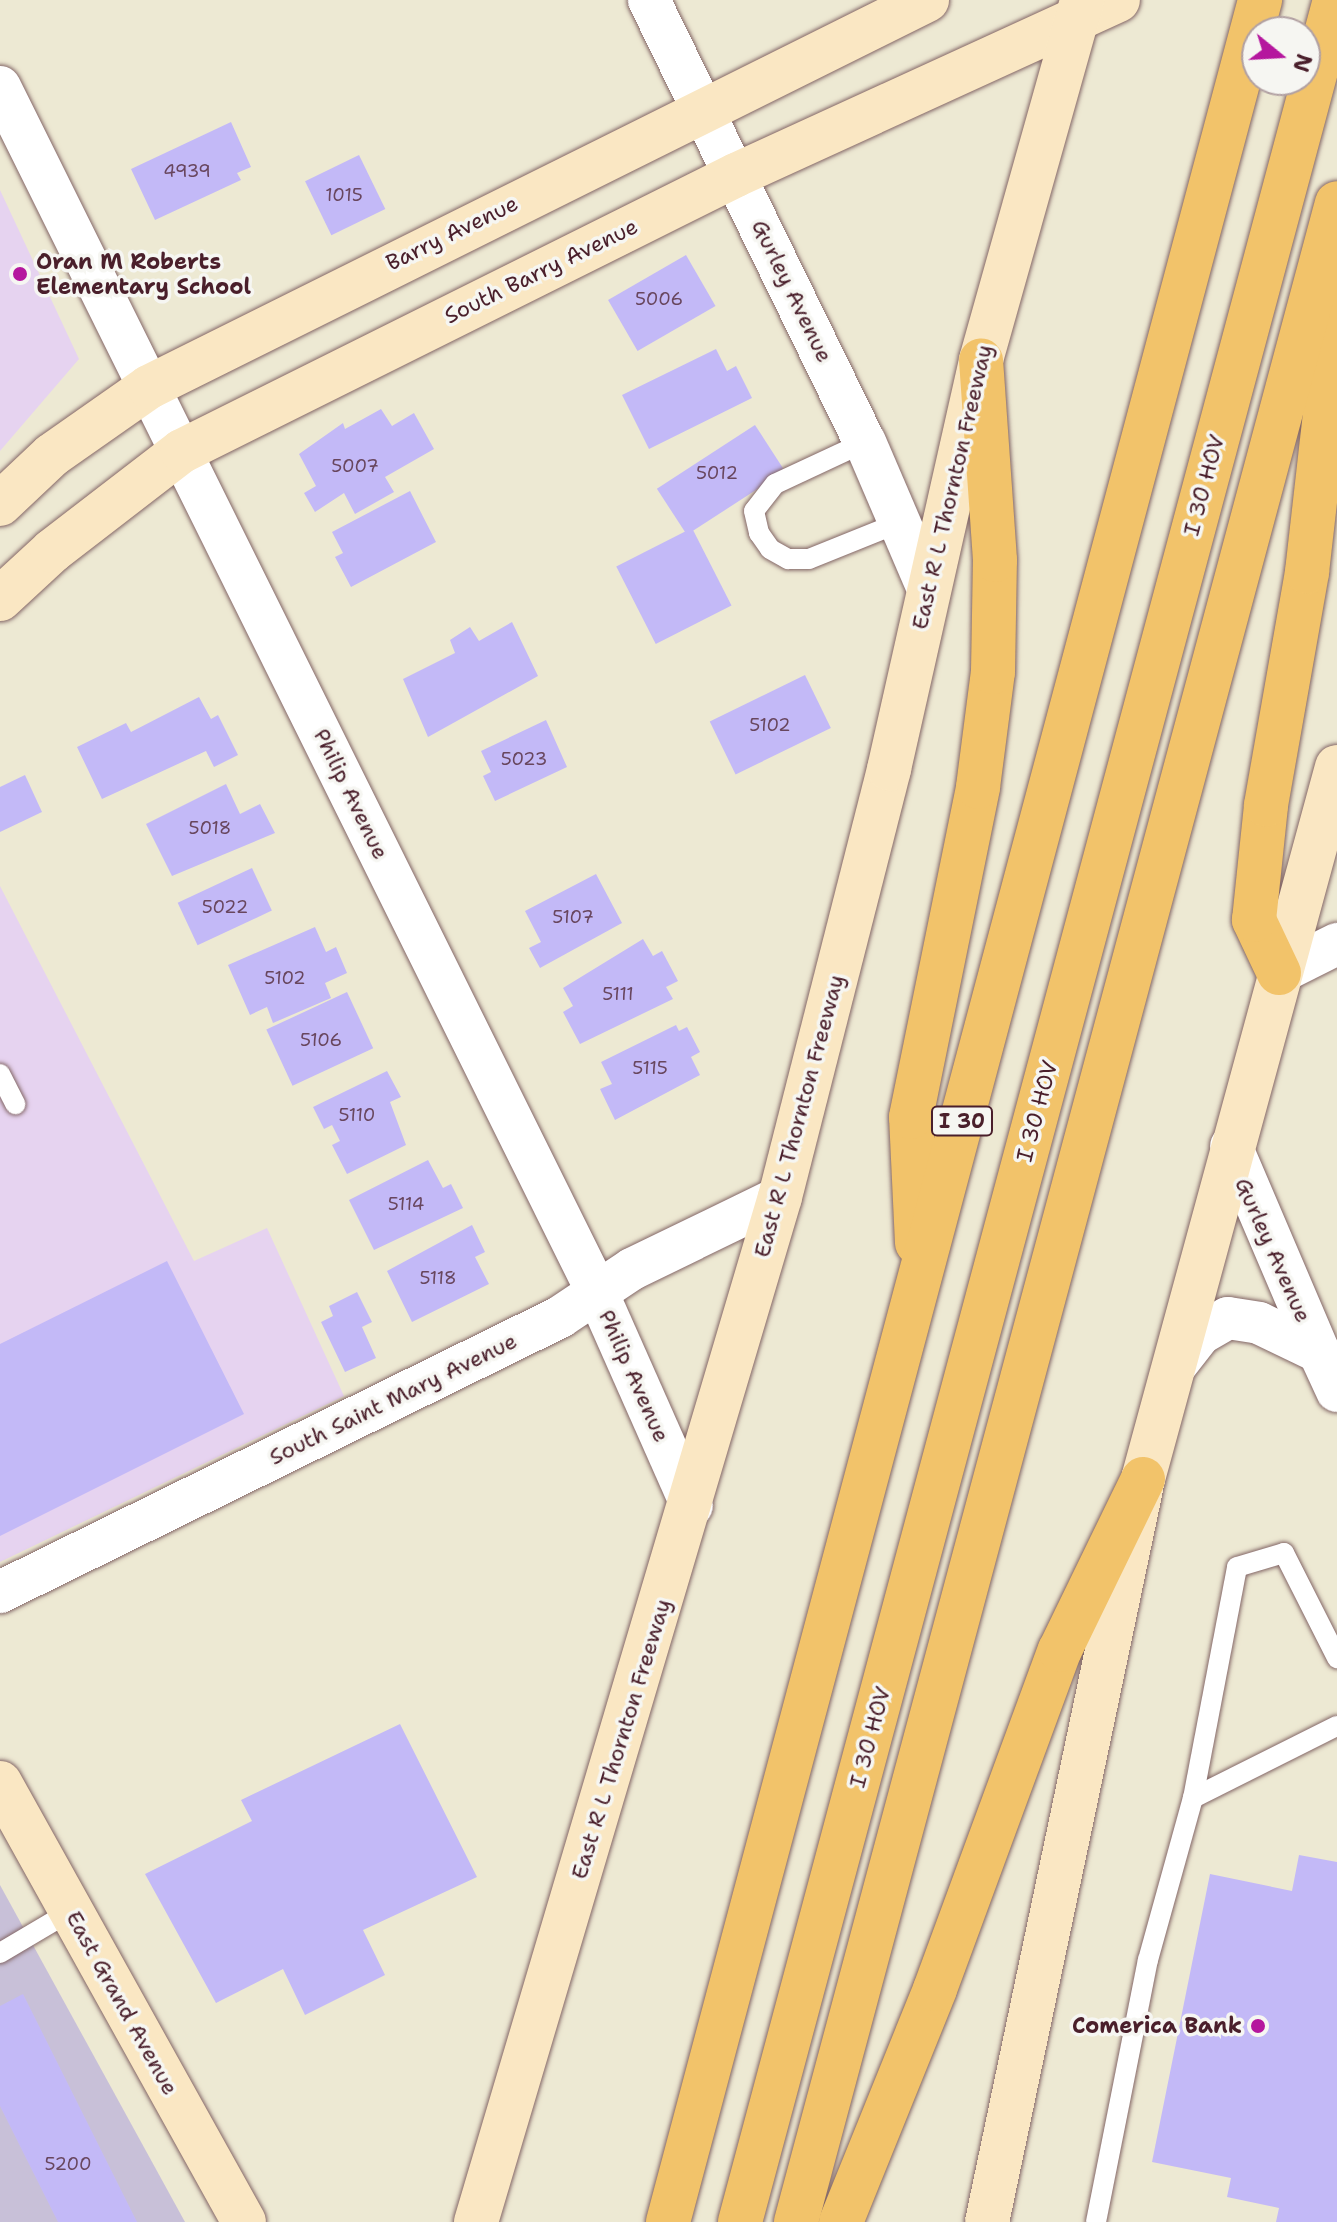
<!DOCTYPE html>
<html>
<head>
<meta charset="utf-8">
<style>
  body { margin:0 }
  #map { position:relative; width:1337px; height:2222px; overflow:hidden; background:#ede9d3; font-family:"Shantell Sans",sans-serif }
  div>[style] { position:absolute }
  .built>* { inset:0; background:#e6d3f0 }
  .industrial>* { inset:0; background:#c8c0d8 }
  .building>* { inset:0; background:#c3b9f7; transform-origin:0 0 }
  .roads { filter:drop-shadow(0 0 2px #836666) drop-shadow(0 0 2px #836666) }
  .service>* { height:20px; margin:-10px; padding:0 10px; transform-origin:10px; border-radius:10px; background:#fff }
  .minor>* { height:42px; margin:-21px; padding:0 21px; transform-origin:21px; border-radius:21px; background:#fff }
  .secondary>* { height:44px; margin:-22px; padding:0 22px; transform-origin:22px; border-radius:22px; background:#fae7c3 }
  .motorway>* { height:44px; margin:-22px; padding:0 22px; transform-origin:22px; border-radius:22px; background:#f2c36a }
  .dots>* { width:22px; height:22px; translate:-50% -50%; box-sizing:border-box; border:4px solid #f6f6f2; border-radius:50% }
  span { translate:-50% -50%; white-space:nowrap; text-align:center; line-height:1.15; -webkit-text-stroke:7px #f6f6f2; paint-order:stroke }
  .number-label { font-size:18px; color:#68465e }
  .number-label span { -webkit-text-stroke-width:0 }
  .shield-label span { padding:2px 6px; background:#f6f6f2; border:2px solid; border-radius:6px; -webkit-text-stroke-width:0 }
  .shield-label { font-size:20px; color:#4a1f2b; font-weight:700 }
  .street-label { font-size:22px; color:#4a1f2b }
  .poi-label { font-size:22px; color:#4a1f2b; font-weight:700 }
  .left { translate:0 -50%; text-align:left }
  .right { translate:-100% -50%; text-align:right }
  .north { position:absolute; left:1241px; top:16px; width:80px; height:80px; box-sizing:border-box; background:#f6f6f2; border:2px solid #b1a0a2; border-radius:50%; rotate:108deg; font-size:22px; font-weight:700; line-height:32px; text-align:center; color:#4a1f2b }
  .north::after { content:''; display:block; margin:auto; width:28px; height:36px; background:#b5179e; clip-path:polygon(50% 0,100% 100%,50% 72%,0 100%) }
</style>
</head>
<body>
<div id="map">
  <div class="built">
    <i style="clip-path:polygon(0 190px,79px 359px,0 451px)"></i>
    <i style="clip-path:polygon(0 886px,194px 1261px,267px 1228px,344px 1396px,0 1562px)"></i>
  </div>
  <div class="industrial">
    <i style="clip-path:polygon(0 1885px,185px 2222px,0 2222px)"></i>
  </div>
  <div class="building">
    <i style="clip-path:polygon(231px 122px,251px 167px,237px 173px,241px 180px,155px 220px,131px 169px)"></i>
    <i style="left:359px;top:155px;width:60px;height:60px;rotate:64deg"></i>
    <i style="left:686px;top:255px;width:59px;height:90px;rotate:60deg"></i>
    <i style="clip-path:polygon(716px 349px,727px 371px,736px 366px,752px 398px,649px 449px,622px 395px)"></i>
    <i style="clip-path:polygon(381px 409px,392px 426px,414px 413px,434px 449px,385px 477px,394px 492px,355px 514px,344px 493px,315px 512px,304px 493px,316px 486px,299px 454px,343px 423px,345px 429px)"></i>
    <i style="left:755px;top:425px;width:55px;height:117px;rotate:57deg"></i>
    <i style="clip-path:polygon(410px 491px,436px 542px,351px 587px,335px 557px,343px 553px,332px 532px)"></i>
    <i style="left:692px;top:528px;width:87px;height:85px;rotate:63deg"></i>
    <i style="clip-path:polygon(512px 622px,538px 676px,428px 737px,403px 679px,455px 653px,450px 640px,470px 627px,479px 641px)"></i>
    <i style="left:805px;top:675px;width:59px;height:106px;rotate:64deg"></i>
    <i style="clip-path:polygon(199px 697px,211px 719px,218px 715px,238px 755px,214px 767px,206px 751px,102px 799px,77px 747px,126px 723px,131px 732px)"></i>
    <i style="clip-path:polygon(546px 720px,567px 767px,495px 801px,483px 776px,491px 772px,481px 751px)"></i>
    <i style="clip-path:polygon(25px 775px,42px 812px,0 832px,0 787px)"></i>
    <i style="clip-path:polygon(226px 784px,240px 814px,260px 804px,275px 833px,172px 876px,146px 824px)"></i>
    <i style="left:252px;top:868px;width:47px;height:82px;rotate:65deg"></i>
    <i style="clip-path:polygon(596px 874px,622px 923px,540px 968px,529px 948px,541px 942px,525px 911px)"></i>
    <i style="clip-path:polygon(315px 927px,326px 952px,336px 947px,347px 973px,325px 983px,331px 998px,273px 1023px,267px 1007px,250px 1015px,228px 965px)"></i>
    <i style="clip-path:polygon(643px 939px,653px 956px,662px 951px,678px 981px,666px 987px,673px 999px,580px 1044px,563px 1012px,573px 1006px,563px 988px)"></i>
    <i style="left:347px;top:992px;width:62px;height:89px;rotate:65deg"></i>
    <i style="clip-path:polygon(676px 1025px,679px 1031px,687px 1027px,700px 1052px,691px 1057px,700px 1075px,615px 1120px,600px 1089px,612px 1084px,601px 1062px)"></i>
    <i style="clip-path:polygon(387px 1071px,401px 1097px,390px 1102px,406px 1145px,347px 1174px,332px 1145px,340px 1141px,332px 1125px,324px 1129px,313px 1107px)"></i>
    <i style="clip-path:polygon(428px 1160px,443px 1188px,451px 1184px,463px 1208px,374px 1250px,349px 1200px)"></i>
    <i style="clip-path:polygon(472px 1225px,485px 1252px,475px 1257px,489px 1284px,412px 1322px,387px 1271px)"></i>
    <i style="clip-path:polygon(167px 1261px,244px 1414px,0 1536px,0 1344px)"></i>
    <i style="clip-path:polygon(357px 1292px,372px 1322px,362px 1327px,376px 1358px,345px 1372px,321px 1322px,333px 1316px,329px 1306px)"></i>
    <i style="clip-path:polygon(400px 1724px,477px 1877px,363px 1930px,385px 1975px,305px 2015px,283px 1969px,216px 2003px,145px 1874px,252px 1821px,241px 1800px)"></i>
    <i style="clip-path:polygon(1299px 1855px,1337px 1862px,1337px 2222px,1276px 2222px,1279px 2208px,1227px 2197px,1231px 2178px,1152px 2162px,1210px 1874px,1292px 1891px)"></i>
    <i style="clip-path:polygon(23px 1994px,137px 2222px,58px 2222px,0 2106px,0 2006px)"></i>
  </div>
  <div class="roads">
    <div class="service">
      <i style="left:865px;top:442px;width:99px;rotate:155deg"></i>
      <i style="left:775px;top:484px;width:34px;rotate:128deg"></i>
      <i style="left:754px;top:511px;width:23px;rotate:77deg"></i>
      <i style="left:759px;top:533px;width:19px;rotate:55deg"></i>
      <i style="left:770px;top:549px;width:21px;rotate:29deg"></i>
      <i style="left:788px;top:559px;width:21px"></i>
      <i style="left:809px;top:559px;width:99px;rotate:-21.9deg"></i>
      <i style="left:0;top:1074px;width:34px;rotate:63deg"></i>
      <i style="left:1193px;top:1798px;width:235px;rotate:-79.2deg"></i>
      <i style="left:1237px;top:1567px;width:49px;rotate:-16.6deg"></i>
      <i style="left:1284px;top:1553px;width:118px;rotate:63.2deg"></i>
      <i style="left:0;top:1953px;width:82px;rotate:-30.6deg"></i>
      <i style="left:1096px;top:2222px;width:267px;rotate:-78.8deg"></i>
      <i style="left:1148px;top:1960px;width:168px;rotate:-74.5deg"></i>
      <i style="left:1193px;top:1798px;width:161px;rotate:-26.6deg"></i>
    </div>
    <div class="minor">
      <i style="left:649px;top:0;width:492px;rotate:64deg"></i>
      <i style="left:865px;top:442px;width:158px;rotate:66.8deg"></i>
      <i style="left:0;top:87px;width:1345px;rotate:63.64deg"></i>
      <i style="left:597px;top:1292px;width:234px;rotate:66.1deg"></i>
      <i style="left:1279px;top:973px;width:65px;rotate:-26.6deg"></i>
      <i style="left:1319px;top:1352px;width:43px;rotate:65.2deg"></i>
      <i style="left:1176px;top:1365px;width:39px;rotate:-52deg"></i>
      <i style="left:1200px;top:1334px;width:32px;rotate:-30deg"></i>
      <i style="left:1228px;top:1318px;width:31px;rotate:9deg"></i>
      <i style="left:1259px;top:1323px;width:67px;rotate:25.8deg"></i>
      <i style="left:1319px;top:1352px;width:224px;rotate:-113.1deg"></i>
      <i style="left:0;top:1592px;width:624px;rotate:-26.15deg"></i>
      <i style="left:560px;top:1317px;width:87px;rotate:-33.7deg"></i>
      <i style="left:632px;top:1269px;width:165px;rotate:-25.9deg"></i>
    </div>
    <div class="secondary">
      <i style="left:0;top:504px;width:71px;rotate:-43.3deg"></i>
      <i style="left:52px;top:455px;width:118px;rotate:-35deg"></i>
      <i style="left:149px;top:387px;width:869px;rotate:-26.45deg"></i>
      <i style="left:0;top:599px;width:71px;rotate:-42.7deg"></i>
      <i style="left:52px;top:551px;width:164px;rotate:-37.6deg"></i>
      <i style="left:182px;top:451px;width:619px;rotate:-26.48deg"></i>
      <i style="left:736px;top:175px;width:420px;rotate:-24.6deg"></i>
      <i style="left:0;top:1783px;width:502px;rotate:60.93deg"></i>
      <i style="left:476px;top:2222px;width:1069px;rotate:-73.48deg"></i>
      <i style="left:780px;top:1197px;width:442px;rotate:-75.7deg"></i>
      <i style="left:889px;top:769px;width:419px;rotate:-77.3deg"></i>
      <i style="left:981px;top:360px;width:374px;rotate:-74.3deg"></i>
      <i style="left:987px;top:2222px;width:759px;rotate:-78.14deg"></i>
      <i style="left:1143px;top:1479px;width:738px;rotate:-74.76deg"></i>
    </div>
    <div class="motorway">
      <i style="left:1279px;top:973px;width:59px;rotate:-115.3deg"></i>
      <i style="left:1254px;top:920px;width:116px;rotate:-84deg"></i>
      <i style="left:1266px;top:805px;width:237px;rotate:-80deg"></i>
      <i style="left:1307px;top:572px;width:265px;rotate:-83.5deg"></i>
      <i style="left:917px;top:1243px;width:126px;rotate:-92.7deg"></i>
      <i style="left:911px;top:1117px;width:337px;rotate:-78.5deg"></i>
      <i style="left:978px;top:787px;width:116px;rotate:-82.6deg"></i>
      <i style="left:993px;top:672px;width:112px;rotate:-89deg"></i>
      <i style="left:995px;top:560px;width:200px;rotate:-94deg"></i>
      <i style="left:668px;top:2222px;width:2300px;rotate:-75.08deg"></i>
      <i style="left:740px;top:2222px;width:2300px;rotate:-75.01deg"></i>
      <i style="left:796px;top:2222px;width:2090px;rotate:-75deg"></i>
      <i style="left:841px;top:2222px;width:251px;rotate:-68deg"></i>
      <i style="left:935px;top:1989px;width:361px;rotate:-69.8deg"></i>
      <i style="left:1060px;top:1650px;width:190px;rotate:-64.1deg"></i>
    </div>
  </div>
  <div class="dots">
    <i style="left:20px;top:274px;background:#b5179e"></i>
    <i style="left:1258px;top:2026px;background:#b5179e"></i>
  </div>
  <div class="number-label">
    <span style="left:187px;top:171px">4939</span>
    <span style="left:344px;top:195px">1015</span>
    <span style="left:659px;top:299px">5006</span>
    <span style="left:355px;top:466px">5007</span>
    <span style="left:717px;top:473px">5012</span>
    <span style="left:770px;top:725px">5102</span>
    <span style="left:524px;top:759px">5023</span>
    <span style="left:210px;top:828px">5018</span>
    <span style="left:225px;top:907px">5022</span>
    <span style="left:573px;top:917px">5107</span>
    <span style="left:285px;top:978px">5102</span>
    <span style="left:618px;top:994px">5111</span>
    <span style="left:321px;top:1040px">5106</span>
    <span style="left:650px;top:1068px">5115</span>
    <span style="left:357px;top:1115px">5110</span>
    <span style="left:406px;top:1204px">5114</span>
    <span style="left:438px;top:1278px">5118</span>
    <span style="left:68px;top:2164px">5200</span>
  </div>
  <div class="shield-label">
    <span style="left:962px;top:1121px">I 30</span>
  </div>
  <div class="street-label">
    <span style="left:452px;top:233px;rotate:-26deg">Barry Avenue</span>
    <span style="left:541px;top:271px;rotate:-26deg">South Barry Avenue</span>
    <span style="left:792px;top:291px;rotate:64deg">Gurley Avenue</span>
    <span style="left:1204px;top:485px;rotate:-75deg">I 30 HOV</span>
    <span style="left:952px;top:487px;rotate:-77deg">East R L Thornton Freeway</span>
    <span style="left:351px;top:794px;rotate:64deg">Philip Avenue</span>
    <span style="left:1037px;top:1111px;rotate:-75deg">I 30 HOV</span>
    <span style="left:799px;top:1116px;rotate:-75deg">East R L Thornton Freeway</span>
    <span style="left:1273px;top:1250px;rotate:66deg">Gurley Avenue</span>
    <span style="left:634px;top:1376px;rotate:66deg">Philip Avenue</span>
    <span style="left:393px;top:1399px;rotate:-26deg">South Saint Mary Avenue</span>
    <span style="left:870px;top:1737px;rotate:-75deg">I 30 HOV</span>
    <span style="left:621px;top:1739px;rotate:-73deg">East R L Thornton Freeway</span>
    <span style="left:122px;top:2003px;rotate:61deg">East Grand Avenue</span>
  </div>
  <div class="poi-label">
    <span class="left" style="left:36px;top:274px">Oran M Roberts<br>Elementary School</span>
    <span class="right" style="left:1242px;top:2026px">Comerica Bank</span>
  </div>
  <div class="north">N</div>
</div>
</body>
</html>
